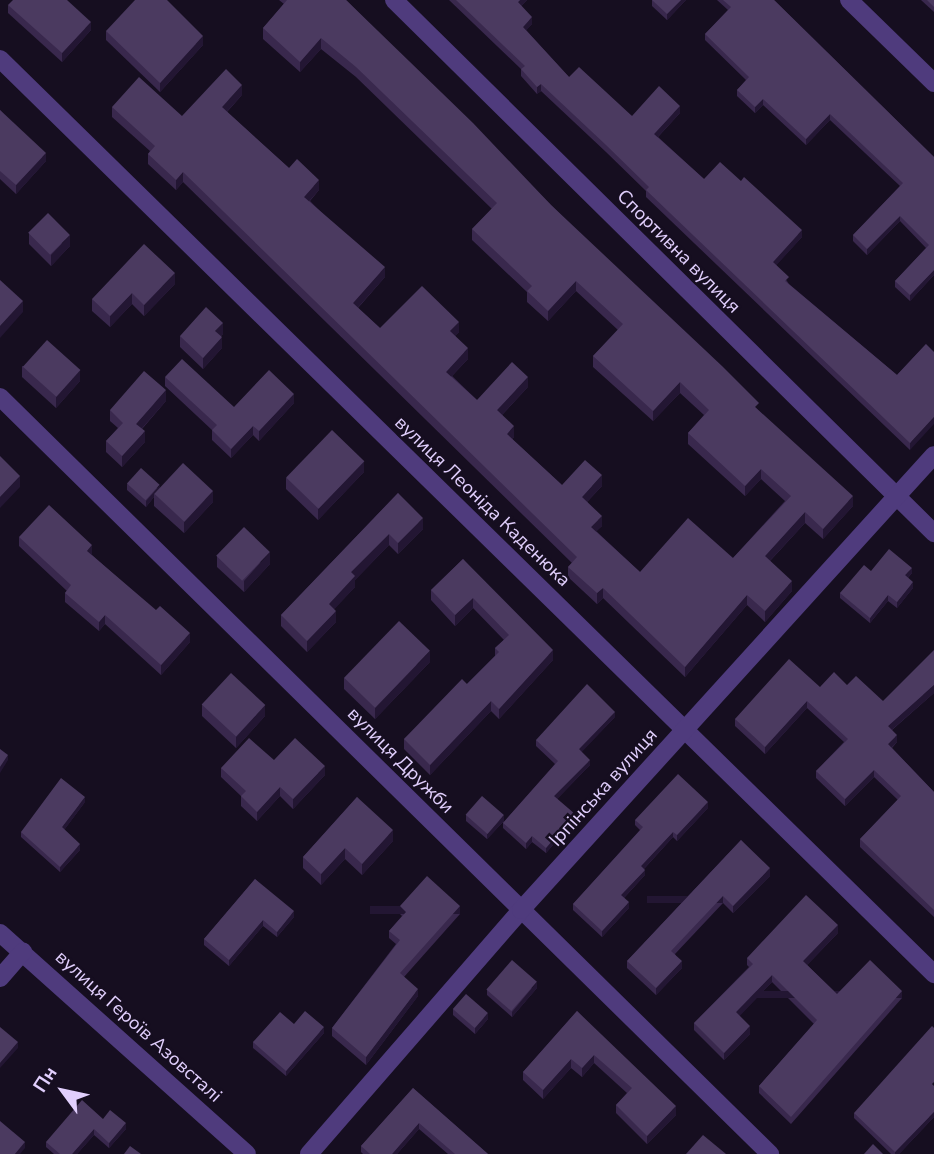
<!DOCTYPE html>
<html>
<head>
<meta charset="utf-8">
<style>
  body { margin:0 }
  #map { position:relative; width:934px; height:1154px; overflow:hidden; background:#160e20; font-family:"Nunito Sans",sans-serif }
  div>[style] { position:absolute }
  .minor>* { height:18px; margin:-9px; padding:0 9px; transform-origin:9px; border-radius:9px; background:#4f3b7d }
  .wall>* { inset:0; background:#39284d }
  .shaded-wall>* { inset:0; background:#231633; transform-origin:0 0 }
  .building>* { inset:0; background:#4b3a60; transform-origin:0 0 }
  span { translate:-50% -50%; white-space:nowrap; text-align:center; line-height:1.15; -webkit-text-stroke:5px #160e20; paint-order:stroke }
  .street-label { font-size:19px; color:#e1cffd }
  .north { position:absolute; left:28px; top:1056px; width:70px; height:70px; -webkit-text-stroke:5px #160e20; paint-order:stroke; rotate:303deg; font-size:19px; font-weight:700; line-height:28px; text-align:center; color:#e1cffd }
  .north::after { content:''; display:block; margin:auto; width:24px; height:32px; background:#e1cffd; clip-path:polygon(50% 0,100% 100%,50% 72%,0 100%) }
</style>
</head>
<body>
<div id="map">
  <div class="minor">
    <i style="left:394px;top:0;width:759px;rotate:44.63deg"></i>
    <i style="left:849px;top:0;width:119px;rotate:44.3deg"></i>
    <i style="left:0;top:59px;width:1308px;rotate:44.41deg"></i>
    <i style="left:0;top:397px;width:1080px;rotate:44.51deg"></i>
    <i style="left:0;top:933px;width:331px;rotate:41.8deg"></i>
    <i style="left:0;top:978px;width:35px;rotate:-49deg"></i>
    <i style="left:309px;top:1154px;width:323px;rotate:-49deg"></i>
    <i style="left:521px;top:910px;width:614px;rotate:-47.77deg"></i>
  </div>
  <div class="wall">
    <i style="clip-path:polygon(279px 0,346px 0,551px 205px,759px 411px,853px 506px,823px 539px,805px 523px,770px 561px,792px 591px,765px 622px,747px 605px,685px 677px,603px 598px,597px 604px,568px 577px,568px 567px,572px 563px,183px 182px,176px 190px,148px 164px,148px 154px,150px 151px,112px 117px,112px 107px,182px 116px,242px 95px,227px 112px,289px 168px,319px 190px,310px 201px,385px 277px,358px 308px,380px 328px,459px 332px,455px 336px,468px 359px,452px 376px,477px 400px,528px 387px,502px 415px,514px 437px,512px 439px,562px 485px,602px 486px,587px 502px,602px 526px,596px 531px,640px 572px,733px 558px,785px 501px,761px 479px,745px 496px,688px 444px,688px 433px,704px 415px,680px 393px,653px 421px,593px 367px,593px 356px,618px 330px,576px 291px,548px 321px,527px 302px,527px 292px,472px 240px,472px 229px,492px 209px,356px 77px,321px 49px,300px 72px,263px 39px,263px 28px,284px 4px)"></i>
    <i style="clip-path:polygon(449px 0,527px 0,521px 6px,532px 24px,526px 30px,569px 77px,632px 116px,680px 113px,658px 137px,704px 179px,802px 237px,776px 265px,789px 284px,897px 375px,926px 344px,910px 450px,646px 197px,646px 191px,606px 152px,541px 91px,537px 94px,521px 76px,521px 69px)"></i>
    <i style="clip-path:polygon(652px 0,686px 0,667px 20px,652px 6px)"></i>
    <i style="clip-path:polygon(717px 0,774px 0,934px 157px,934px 275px,910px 301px,895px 287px,895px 281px,926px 248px,900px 221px,867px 255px,853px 241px,853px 235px,900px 186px,830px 120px,806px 145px,763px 105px,755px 113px,737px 96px,737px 90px,746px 80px,705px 40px,705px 34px,728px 10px)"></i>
    <i style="clip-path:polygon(921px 0,934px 0,934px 12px)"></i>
    <i style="clip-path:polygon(8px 5px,91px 30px,62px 62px,8px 13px)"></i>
    <i style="clip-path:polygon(106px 31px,203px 45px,160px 92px,106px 40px)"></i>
    <i style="clip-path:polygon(0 110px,46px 161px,16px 194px,0 179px)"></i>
    <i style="clip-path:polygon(29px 233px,70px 246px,51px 266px,29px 244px)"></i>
    <i style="clip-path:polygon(175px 284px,144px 316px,132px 304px,110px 327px,92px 311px,92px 299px)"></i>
    <i style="clip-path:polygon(223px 334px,221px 336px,222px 348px,203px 369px,180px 347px,180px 336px)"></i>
    <i style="clip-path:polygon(22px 366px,80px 381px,56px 408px,22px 377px)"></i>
    <i style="clip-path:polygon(165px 377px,234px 407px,294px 403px,259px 441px,253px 435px,231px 458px,212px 440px,212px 430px,165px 386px)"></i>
    <i style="clip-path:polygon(166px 401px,142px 429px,145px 442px,122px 467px,106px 452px,106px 441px,118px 428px,110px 421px,110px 410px)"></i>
    <i style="clip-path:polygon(364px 472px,318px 520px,286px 489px,286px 478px)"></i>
    <i style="clip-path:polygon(127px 484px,160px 488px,213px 502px,184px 533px,154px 506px,154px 497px,146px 507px,127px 490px)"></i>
    <i style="clip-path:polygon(398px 493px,423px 529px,398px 554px,389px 545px,355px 580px,355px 587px,334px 609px,336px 622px,307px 652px,281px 626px,281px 615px)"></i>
    <i style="clip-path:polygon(19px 537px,92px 555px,190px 642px,161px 675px,105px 624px,99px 631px,65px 602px,65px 593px,67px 591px,19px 546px)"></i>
    <i style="clip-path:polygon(217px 556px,270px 564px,244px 592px,217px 567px)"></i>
    <i style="clip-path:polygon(463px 559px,553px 660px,499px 719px,491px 711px,430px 775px,404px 749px,404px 739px,467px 684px,495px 656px,495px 648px,504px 640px,473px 608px,455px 626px,431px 600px,431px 590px)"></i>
    <i style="clip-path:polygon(871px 571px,912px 573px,908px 578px,913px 588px,897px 608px,888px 601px,870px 623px,840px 598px,840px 593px)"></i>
    <i style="clip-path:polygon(430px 662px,375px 719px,344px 689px,344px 678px)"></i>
    <i style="clip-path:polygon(847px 685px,883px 701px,934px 693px,892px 730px,897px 742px,892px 748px,934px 792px,934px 917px,860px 847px,860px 839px,898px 800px,874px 777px,845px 806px,816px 778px,816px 771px,844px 742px,807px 708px,765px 754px,735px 726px,735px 719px,820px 687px)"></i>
    <i style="clip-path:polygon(202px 705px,265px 716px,236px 748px,202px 716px)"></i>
    <i style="clip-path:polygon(615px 717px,581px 752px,590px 765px,557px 799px,575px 820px,546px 853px,532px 842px,526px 849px,503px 828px,503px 823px,555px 764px,536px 746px,536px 740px)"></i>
    <i style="clip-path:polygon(274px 760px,325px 775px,293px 809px,280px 796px,257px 821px,241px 806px,241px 796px,221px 777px,221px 768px)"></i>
    <i style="clip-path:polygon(357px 797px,393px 841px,362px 875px,345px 859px,321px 885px,303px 868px,303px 857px)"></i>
    <i style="clip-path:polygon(85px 802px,64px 830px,80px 850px,60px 872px,21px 837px,21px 832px)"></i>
    <i style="clip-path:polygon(708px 808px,677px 841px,673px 837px,644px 869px,645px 875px,624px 898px,629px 908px,602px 937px,573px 910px,573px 904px,640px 830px,635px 825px,635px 820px)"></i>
    <i style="clip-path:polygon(466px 815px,504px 821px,487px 839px,466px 821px)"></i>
    <i style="clip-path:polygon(741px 840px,770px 876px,733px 913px,723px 903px,675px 954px,682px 968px,656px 995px,627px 968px,627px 961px)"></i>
    <i style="clip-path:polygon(255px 879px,294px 917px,277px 937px,263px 926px,229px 966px,204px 945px,204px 939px)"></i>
    <i style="clip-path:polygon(400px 906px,460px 914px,404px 977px,418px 996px,366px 1065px,332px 1036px,332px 1028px,396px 944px,389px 938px,389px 931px,402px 916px,400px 914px)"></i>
    <i style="clip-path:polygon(838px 933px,807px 965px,837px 994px,902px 998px,791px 1124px,759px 1093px,759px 1086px,814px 1024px,772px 982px,739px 1016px,750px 1034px,724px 1060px,694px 1030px,694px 1023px,749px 967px,747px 965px,747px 958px)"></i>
    <i style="clip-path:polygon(537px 988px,512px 1017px,487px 995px,487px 990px)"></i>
    <i style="clip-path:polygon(453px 1009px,488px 1019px,475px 1034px,453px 1015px)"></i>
    <i style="clip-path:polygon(577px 1011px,676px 1115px,647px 1144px,616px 1113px,616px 1105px,627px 1093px,594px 1063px,582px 1077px,571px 1068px,543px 1099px,523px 1080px,523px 1072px)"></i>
    <i style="clip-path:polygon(294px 1024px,324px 1033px,286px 1076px,253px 1048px,253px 1042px)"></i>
    <i style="clip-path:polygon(413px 1088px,488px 1154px,448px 1154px,419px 1129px,397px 1154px,363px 1154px,361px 1152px,361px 1146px)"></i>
    <i style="clip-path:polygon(854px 1113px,934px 1117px,899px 1154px,891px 1154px,854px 1118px)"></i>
    <i style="clip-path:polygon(103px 1119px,126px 1129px,109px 1148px,94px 1135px,77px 1154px,54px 1154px,46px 1147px,46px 1142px)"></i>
  </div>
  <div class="shaded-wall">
    <i style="clip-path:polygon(520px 0,527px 0,518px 9px,518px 2px)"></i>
    <i style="clip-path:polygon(681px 0,686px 0,667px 20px,667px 14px)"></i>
    <i style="clip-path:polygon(532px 17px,532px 24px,523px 34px,523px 27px)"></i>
    <i style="clip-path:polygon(91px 22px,91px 30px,62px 62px,62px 53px)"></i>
    <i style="clip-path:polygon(203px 36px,203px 45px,160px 92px,160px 83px)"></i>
    <i style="clip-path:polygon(321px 38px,321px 49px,300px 72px,300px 62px)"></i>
    <i style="clip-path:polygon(541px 84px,541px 91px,537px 94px,537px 87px)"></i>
    <i style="clip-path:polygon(242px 85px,242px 95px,222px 117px,222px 107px)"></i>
    <i style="clip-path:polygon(763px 99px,763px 105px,755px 113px,755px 107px)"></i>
    <i style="clip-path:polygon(680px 106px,680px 113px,654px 141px,654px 134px)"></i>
    <i style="clip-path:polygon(830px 114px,830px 120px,806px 145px,806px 139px)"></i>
    <i style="clip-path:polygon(46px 153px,46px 161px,16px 194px,16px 185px)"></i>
    <i style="clip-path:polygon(183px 172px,183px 182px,176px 190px,176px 180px)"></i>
    <i style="clip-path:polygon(319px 180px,319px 190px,304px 207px,304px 197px)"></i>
    <i style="clip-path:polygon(900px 216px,900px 221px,867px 255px,867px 249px)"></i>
    <i style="clip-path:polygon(802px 230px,802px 237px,773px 269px,773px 262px)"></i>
    <i style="clip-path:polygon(70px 235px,70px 246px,51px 266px,51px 255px)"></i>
    <i style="clip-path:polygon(385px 267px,385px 277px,353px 313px,353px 303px)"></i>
    <i style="clip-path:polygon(934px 270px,934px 275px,910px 301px,910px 295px)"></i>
    <i style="clip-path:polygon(175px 273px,175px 284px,144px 316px,144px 305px)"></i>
    <i style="clip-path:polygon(576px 281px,576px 291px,548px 321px,548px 311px)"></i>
    <i style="clip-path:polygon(132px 293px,132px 304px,110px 327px,110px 316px)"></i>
    <i style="clip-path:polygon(23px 301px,23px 312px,0 338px,0 326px)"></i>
    <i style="clip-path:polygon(459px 322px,459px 332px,450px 342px,450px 331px)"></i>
    <i style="clip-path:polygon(223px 323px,223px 334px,215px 342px,215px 331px)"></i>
    <i style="clip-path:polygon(222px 337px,222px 348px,203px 369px,203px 358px)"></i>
    <i style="clip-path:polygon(468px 348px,468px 359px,446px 382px,446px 372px)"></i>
    <i style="clip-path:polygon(80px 370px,80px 381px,56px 408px,56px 397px)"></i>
    <i style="clip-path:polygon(528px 377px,528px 387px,497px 420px,497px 410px)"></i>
    <i style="clip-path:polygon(680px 382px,680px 393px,653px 421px,653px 411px)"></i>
    <i style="clip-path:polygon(166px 390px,166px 401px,136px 435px,136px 424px)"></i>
    <i style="clip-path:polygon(294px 394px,294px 403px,259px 441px,259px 431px)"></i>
    <i style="clip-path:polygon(934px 417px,934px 424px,910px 450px,910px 443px)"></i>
    <i style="clip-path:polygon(253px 426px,253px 435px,231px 458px,231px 449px)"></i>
    <i style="clip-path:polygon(514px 426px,514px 437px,507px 444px,507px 434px)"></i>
    <i style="clip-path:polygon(145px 431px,145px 442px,122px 467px,122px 456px)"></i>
    <i style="clip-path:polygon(364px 461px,364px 472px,318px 520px,318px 509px)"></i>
    <i style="clip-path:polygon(761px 469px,761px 479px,745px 496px,745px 486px)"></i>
    <i style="clip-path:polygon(602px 475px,602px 486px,582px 507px,582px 497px)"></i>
    <i style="clip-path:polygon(20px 476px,20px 487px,0 508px,0 497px)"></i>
    <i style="clip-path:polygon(160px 485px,160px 491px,154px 494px,154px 497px,146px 507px,146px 501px)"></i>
    <i style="clip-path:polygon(213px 491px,213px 502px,184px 533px,184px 522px)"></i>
    <i style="clip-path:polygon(853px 496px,853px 506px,823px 539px,823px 529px)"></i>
    <i style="clip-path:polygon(805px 512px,805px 523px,765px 566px,765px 556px)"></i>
    <i style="clip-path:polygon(602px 516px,602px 526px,591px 537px,591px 527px)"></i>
    <i style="clip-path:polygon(423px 518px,423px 529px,398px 554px,398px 543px)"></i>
    <i style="clip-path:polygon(389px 534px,389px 545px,355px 580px,355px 587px,329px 615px,329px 604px,351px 572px)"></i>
    <i style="clip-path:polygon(92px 545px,92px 555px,87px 561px,87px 551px)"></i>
    <i style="clip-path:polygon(270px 552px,270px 564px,244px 592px,244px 581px)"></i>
    <i style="clip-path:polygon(912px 568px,912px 573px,905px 581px,905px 575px)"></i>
    <i style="clip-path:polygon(792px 581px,792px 591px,765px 622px,765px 611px)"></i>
    <i style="clip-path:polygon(913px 582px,913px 588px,897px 608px,897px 602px)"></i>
    <i style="clip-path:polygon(603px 588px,603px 598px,597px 604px,597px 593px)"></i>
    <i style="clip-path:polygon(747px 595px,747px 605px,685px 677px,685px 667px)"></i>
    <i style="clip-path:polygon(888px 595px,888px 601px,870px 623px,870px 618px)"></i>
    <i style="clip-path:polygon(473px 598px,473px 608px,455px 626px,455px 615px)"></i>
    <i style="clip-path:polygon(336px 611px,336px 622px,307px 652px,307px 641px)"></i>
    <i style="clip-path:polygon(105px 615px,105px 624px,99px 631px,99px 622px)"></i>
    <i style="clip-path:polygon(190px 633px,190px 642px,161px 675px,161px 665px)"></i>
    <i style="clip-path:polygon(553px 650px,553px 660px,499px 719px,499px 709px)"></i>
    <i style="clip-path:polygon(430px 651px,430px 662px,375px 719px,375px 708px)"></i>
    <i style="clip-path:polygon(934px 685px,934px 693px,888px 733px,888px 726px)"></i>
    <i style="clip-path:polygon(491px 701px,491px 711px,430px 775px,430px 765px)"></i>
    <i style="clip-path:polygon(807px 701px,807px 708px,765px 754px,765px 747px)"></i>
    <i style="clip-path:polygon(265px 705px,265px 716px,236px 748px,236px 737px)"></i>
    <i style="clip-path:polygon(615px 712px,615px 717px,579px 755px,579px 749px)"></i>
    <i style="clip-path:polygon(897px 735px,897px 742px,888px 751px,888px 744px)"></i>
    <i style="clip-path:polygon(8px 755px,8px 760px,0 773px,0 767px)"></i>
    <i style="clip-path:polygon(590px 760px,590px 765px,554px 802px,554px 796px)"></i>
    <i style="clip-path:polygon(325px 766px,325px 775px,293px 809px,293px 799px)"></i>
    <i style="clip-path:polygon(874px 770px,874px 777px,845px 806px,845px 799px)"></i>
    <i style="clip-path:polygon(280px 787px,280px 796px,257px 821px,257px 812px)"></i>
    <i style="clip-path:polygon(85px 797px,85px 802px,62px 833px,62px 827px)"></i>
    <i style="clip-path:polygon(708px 802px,708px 808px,677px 841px,677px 835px)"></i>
    <i style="clip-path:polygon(575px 814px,575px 820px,546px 853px,546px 848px)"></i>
    <i style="clip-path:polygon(504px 815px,504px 821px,487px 839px,487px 834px)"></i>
    <i style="clip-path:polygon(393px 830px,393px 841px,362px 875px,362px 864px)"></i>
    <i style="clip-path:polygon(673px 832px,673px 837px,641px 872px,641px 866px)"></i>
    <i style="clip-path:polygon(532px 836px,532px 842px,526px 849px,526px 843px)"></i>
    <i style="clip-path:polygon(80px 844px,80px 850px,60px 872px,60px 867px)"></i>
    <i style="clip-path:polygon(345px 848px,345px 859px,321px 885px,321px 874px)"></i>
    <i style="clip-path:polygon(770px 868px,770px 876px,733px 913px,733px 906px)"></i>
    <i style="clip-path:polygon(645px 870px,645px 875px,621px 901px,621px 895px)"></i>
    <i style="left:723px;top:896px;width:7px;height:76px;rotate:90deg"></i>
    <i style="clip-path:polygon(629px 902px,629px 908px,602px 937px,602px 931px)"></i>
    <i style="left:460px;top:906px;width:8px;height:90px;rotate:90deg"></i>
    <i style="clip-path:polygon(294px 911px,294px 917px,277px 937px,277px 932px)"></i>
    <i style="clip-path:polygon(263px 920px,263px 926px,229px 966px,229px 960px)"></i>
    <i style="clip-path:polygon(838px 925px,838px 933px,803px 969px,803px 961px)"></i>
    <i style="clip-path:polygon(682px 961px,682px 968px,656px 995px,656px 988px)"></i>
    <i style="clip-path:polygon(772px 975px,772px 982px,736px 1020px,736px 1012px)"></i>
    <i style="clip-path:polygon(537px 982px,537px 988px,512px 1017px,512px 1012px)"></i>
    <i style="clip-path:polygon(418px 989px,418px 996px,366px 1065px,366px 1057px)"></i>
    <i style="left:902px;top:991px;width:7px;height:168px;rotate:90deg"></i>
    <i style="clip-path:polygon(488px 1013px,488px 1019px,475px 1034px,475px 1028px)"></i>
    <i style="clip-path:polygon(750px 1026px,750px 1034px,724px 1060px,724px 1053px)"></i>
    <i style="clip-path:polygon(324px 1027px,324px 1033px,286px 1076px,286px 1071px)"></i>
    <i style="clip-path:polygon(18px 1042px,18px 1048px,0 1068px,0 1063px)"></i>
    <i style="clip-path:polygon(594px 1055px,594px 1063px,582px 1077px,582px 1068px)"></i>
    <i style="clip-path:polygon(571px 1059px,571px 1068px,543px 1099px,543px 1090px)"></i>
    <i style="clip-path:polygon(676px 1106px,676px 1115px,647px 1144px,647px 1136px)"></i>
    <i style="clip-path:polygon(934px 1112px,934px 1117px,899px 1154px,895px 1154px,895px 1152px)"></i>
    <i style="clip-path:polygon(126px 1123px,126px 1129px,109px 1148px,109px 1143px)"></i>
    <i style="clip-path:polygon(419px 1123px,419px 1129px,397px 1154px,392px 1154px)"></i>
    <i style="clip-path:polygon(94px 1129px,94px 1135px,77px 1154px,72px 1154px)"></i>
    <i style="clip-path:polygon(25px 1142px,25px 1148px,20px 1154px,15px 1154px)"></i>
  </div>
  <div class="building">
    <i style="clip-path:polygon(13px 0,67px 0,91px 22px,62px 53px,8px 5px)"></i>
    <i style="clip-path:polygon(135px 0,167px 0,203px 36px,160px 83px,106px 31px)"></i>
    <i style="clip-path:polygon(287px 0,346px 0,473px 123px,551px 205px,722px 366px,759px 403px,755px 407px,853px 496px,823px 529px,805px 512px,765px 556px,792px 581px,765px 611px,747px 595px,685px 667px,603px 588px,597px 593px,568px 567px,577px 557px,183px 172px,176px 180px,148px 154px,155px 146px,112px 107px,139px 77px,182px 116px,226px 69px,242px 85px,222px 107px,289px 168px,297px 159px,319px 180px,304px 197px,385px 267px,353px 303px,380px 328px,422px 286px,459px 322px,450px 331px,468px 348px,446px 372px,477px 400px,512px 362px,528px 377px,497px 410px,514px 426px,507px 434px,562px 485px,585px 460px,602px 475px,582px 497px,602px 516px,591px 527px,640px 572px,688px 518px,733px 558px,791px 496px,761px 469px,745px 486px,688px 433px,709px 410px,680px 382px,653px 411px,593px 356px,623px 324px,576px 281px,548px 311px,527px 291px,532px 286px,472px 229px,497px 203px,356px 67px,321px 38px,300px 62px,263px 28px)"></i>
    <i style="clip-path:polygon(456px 0,520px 0,518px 2px,532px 17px,523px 27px,569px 77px,579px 67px,632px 116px,659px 86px,680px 106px,654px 134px,704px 179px,720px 162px,741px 181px,744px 177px,802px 230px,773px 262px,789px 277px,785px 281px,897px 375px,926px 344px,934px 352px,934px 417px,910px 443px,646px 190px,649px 187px,606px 145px,541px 84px,537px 87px,521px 69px,525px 66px)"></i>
    <i style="clip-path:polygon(652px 0,681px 0,667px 14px)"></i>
    <i style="clip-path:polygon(723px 0,774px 0,934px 157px,934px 270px,910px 295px,895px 281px,929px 245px,900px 216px,867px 249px,853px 235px,903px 183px,830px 114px,806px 139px,763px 99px,755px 107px,737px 90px,749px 77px,705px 34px,731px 7px)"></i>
    <i style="clip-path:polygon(927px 0,934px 0,934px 7px)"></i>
    <i style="clip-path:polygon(0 110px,46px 153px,16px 185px,0 171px)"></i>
    <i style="left:48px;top:213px;width:31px;height:28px;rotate:45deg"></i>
    <i style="clip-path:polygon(144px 244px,175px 273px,144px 305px,132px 293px,110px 316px,92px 299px)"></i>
    <i style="clip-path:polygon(0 280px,23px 301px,0 326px)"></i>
    <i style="clip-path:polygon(206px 307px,223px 323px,215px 331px,222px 337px,203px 358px,180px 336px)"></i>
    <i style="left:47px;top:340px;width:45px;height:36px;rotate:42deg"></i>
    <i style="clip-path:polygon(182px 359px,234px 407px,269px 370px,294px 394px,259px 431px,253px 426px,231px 449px,212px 430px,217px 425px,165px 377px)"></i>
    <i style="clip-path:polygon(144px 371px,166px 390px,136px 424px,145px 431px,122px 456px,106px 441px,123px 423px,110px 410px)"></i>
    <i style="left:332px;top:430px;width:45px;height:66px;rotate:44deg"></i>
    <i style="clip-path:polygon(0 456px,20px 476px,0 497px)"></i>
    <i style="left:183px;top:463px;width:41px;height:42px;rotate:43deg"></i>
    <i style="left:141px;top:468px;width:25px;height:21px;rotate:42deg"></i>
    <i style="clip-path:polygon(398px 493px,423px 518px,398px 543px,389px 534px,351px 572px,355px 576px,329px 604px,336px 611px,307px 641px,281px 615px)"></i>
    <i style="clip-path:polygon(49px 505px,92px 545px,87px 551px,156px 610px,160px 606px,190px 633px,161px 665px,105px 615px,99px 622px,65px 593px,71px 585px,19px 537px)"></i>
    <i style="left:244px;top:527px;width:36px;height:40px;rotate:44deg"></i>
    <i style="clip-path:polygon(889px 549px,912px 568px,905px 575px,913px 582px,897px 602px,888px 595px,870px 618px,840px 593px,864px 565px,871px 571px)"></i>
    <i style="clip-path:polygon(463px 559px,553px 650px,499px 709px,491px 701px,430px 765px,404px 739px,462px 679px,467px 684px,499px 652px,495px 648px,509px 635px,473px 598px,455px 615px,431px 590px)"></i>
    <i style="left:399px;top:621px;width:43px;height:79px;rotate:44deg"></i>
    <i style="clip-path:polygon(934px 650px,934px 685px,888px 726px,897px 735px,888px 744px,934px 792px,934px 910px,860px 839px,901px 796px,874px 770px,845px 799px,816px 771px,848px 739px,807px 701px,765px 747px,735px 719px,789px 659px,820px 687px,834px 672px,847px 685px,856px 676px,883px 701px)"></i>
    <i style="left:231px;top:673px;width:47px;height:43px;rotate:43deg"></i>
    <i style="clip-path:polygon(587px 684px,615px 712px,579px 749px,590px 760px,554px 796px,575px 814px,546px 848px,532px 836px,526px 843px,503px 823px,558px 761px,536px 740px)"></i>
    <i style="clip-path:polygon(249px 738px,274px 760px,295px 738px,325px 766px,293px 799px,280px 787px,257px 812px,241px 796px,246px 791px,221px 768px)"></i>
    <i style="clip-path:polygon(0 749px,8px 755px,0 767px)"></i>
    <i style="clip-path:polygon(678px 774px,708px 802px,677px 835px,673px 832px,641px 866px,645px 870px,621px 895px,629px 902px,602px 931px,573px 904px,643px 827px,635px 820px)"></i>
    <i style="clip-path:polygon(61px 778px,85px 797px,62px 827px,80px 844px,60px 867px,21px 832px)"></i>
    <i style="left:482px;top:796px;width:29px;height:25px;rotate:41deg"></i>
    <i style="clip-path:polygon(357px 797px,393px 830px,362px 864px,345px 848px,321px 874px,303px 857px)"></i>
    <i style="clip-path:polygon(741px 840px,770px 868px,733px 906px,723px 896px,671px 951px,682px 961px,656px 988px,627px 961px)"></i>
    <i style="clip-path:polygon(427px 876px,460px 906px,400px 973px,418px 989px,366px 1057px,332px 1028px,400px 940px,389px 931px,406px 912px,400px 906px)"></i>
    <i style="clip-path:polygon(255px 879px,294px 911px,277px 932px,263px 920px,229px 960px,204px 939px)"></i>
    <i style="clip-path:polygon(806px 895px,838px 925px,803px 961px,837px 994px,870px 960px,902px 991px,791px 1117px,759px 1086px,817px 1020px,772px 975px,736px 1012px,750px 1026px,724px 1053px,694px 1023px,753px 964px,747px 958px)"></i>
    <i style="left:512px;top:960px;width:33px;height:39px;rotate:41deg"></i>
    <i style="left:466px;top:994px;width:29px;height:20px;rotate:41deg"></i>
    <i style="clip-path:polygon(305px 1011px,324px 1027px,286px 1071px,253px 1042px,280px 1012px,294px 1024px)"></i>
    <i style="clip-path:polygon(577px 1011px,676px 1106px,647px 1136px,616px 1105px,632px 1088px,594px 1055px,582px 1068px,571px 1059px,543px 1090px,523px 1072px)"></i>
    <i style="clip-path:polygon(932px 1026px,934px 1028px,934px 1082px,932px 1084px,934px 1086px,934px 1112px,895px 1152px,854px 1113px)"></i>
    <i style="clip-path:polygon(0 1027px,18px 1042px,0 1063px)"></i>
    <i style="clip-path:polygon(413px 1088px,488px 1154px,455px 1154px,419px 1123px,392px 1154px,370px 1154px,361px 1146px)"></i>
    <i style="clip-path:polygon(82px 1100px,103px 1119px,110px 1110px,126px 1123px,109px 1143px,94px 1129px,72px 1154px,60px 1154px,46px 1142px)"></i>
    <i style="clip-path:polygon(0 1121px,25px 1142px,15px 1154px,0 1154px)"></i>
    <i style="clip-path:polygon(703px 1135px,726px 1154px,686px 1154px)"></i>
    <i style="clip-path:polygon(873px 1144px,883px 1154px,864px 1154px)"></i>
    <i style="clip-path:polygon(130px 1146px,141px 1154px,124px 1154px)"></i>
  </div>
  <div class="street-label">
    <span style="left:678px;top:252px;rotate:45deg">Спортивна вулиця</span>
    <span style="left:482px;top:502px;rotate:44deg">вулиця Леоніда Каденюка</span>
    <span style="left:400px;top:761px;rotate:45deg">вулиця Дружби</span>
    <span style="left:604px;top:788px;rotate:-48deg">Ірпінська вулиця</span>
    <span style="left:138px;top:1027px;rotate:42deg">вулиця Героїв Азовсталі</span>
  </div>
  <div class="north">Пн</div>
</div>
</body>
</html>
